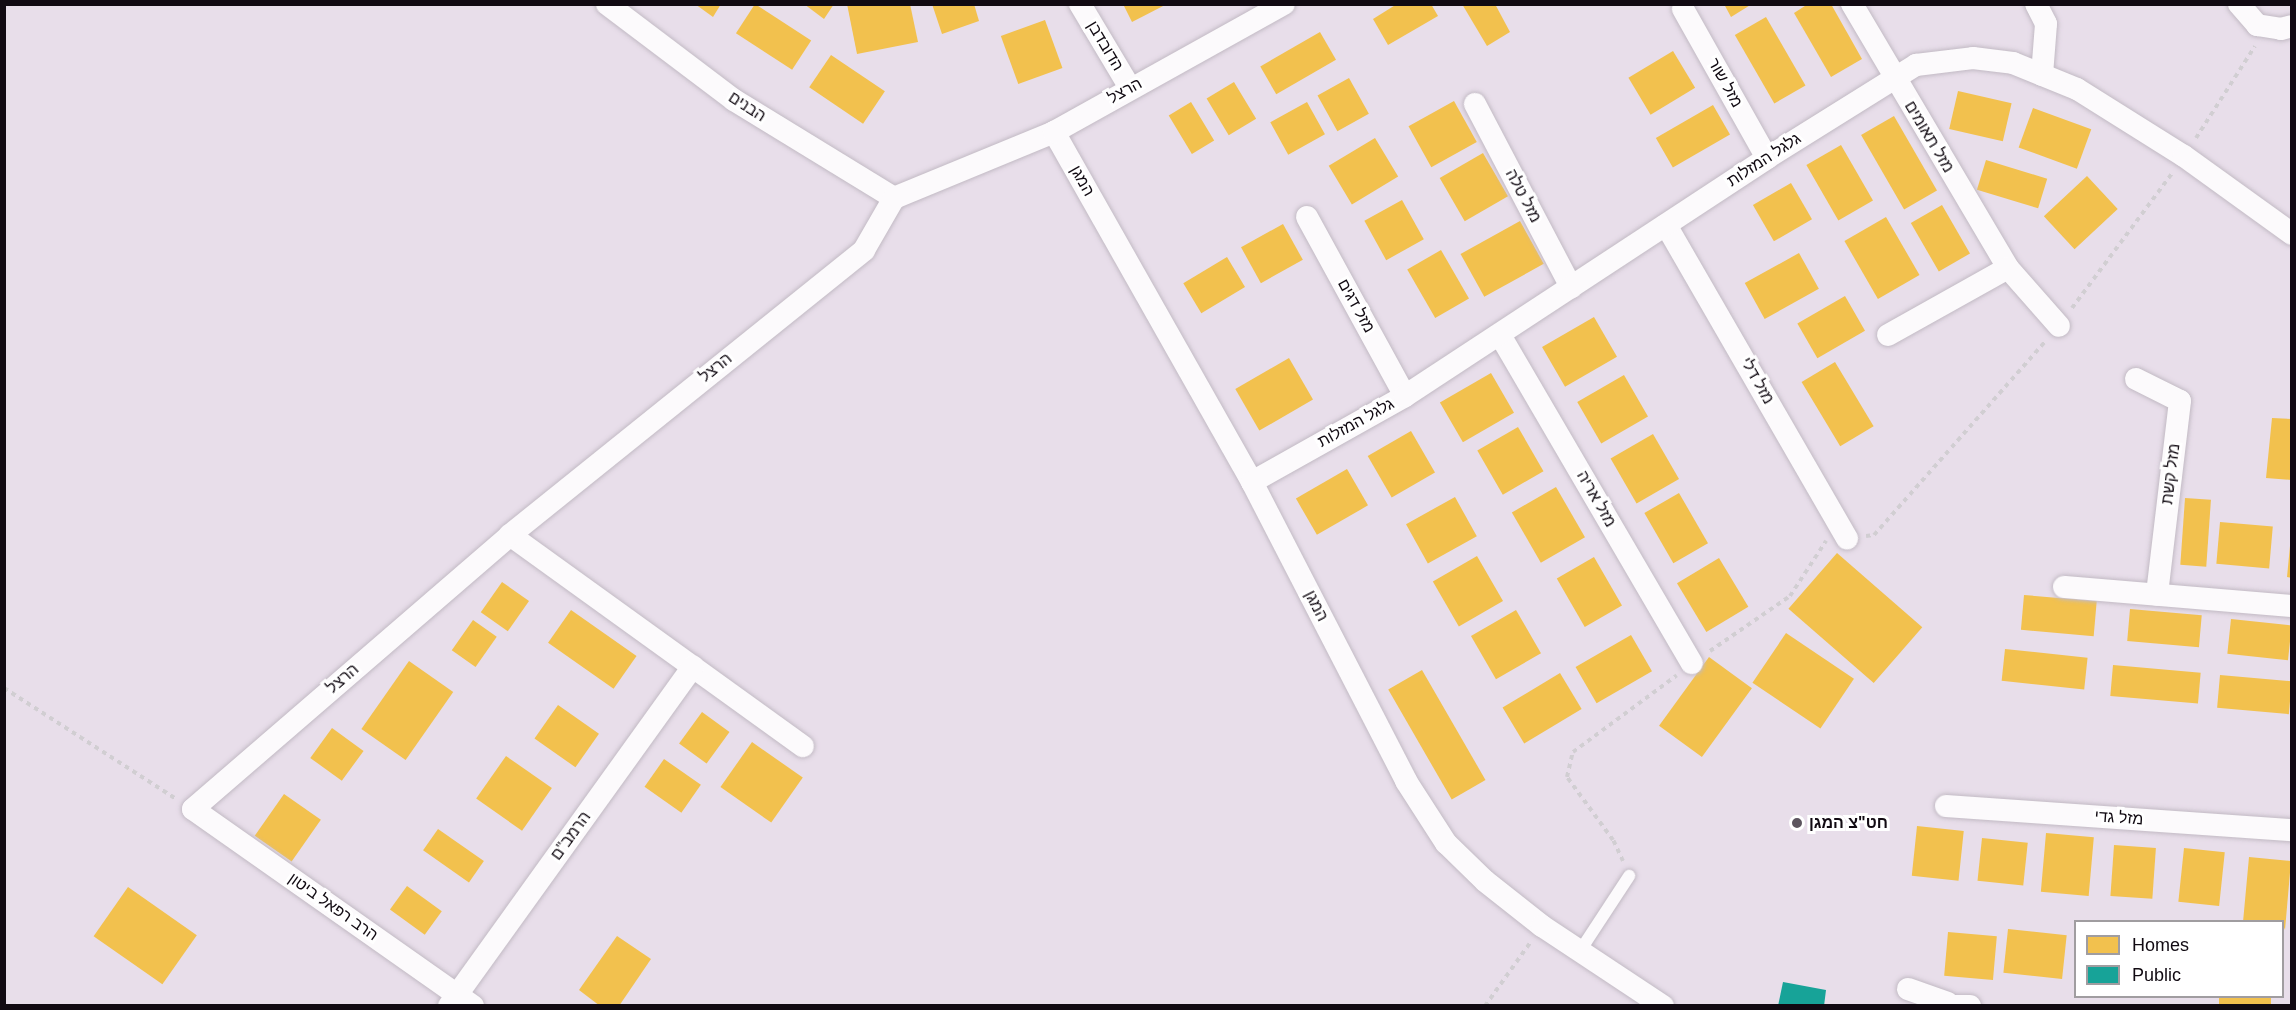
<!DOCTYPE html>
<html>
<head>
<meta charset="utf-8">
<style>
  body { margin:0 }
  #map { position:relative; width:2296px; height:1010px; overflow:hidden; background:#e8deea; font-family:Arial,Heebo,sans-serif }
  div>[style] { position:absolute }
  .homes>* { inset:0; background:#f2c14e; transform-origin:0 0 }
  .public>* { inset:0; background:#17a398 }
  .path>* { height:4px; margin-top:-2px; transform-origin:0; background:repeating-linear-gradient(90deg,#d1ced2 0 4.5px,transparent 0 9px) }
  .roads { filter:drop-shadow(0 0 2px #c2bac4) drop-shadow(0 0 2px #c2bac4) }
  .service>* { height:12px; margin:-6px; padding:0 6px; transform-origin:6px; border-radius:6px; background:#fcfafc }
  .minor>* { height:22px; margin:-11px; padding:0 11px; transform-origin:11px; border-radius:11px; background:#fcfafc }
  .dots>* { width:16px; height:16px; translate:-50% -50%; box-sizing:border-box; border:3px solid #fff; border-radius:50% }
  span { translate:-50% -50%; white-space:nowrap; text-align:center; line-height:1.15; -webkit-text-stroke:6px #fff; paint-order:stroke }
  .street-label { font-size:16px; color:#110a12 }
  .poi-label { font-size:16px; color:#110a12; font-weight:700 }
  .left { translate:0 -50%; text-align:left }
  .frame { position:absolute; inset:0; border:6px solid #110a12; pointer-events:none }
  .legend { position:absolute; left:2074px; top:920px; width:210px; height:78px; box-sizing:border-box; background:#fff; border:2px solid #a09da0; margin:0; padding:8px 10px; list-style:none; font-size:18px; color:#110a12 }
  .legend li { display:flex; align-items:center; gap:12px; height:30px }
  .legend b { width:30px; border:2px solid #a09da0 }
</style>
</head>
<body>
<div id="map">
  <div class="homes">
    <i style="clip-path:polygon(695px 4px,721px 4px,713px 17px)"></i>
    <i style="left:755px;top:4px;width:67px;height:35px;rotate:33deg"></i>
    <i style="clip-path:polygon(804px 4px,834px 4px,824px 19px)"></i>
    <i style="clip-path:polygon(847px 4px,910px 4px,918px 42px,857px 54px)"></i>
    <i style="clip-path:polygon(932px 4px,974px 4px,979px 21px,942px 34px)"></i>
    <i style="clip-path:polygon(1123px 4px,1167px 4px,1132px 22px)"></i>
    <i style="clip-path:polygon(1397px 4px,1431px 4px,1438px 16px,1388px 45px,1373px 19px)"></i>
    <i style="clip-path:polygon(1462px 4px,1495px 4px,1510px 32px,1487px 46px)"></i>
    <i style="clip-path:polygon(1724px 4px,1752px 4px,1731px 17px)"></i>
    <i style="clip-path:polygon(1808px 4px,1831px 4px,1862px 59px,1831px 77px,1794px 13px)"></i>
    <i style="left:1766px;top:17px;width:79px;height:36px;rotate:60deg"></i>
    <i style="left:1045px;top:20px;width:51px;height:47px;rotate:70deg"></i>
    <i style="left:1320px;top:32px;width:32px;height:69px;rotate:60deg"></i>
    <i style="left:1673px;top:51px;width:43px;height:52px;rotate:59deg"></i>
    <i style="left:831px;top:55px;width:65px;height:39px;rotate:34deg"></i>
    <i style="left:1349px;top:78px;width:41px;height:36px;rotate:61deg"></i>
    <i style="left:1234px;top:82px;width:43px;height:32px;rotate:59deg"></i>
    <i style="left:1958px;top:91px;width:55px;height:39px;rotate:13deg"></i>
    <i style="left:1454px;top:101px;width:47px;height:52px;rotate:61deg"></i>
    <i style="left:1191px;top:102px;width:45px;height:26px;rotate:59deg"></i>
    <i style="left:1307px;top:102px;width:37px;height:42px;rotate:61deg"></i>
    <i style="left:1713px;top:105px;width:34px;height:66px;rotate:60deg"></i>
    <i style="left:2033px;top:108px;width:62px;height:42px;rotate:20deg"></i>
    <i style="left:1894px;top:116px;width:86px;height:38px;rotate:60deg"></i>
    <i style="left:1375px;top:138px;width:45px;height:54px;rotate:59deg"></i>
    <i style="left:1841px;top:145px;width:64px;height:40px;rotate:60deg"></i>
    <i style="left:1483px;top:153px;width:50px;height:50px;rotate:60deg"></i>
    <i style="left:1986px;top:160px;width:64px;height:31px;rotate:17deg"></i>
    <i style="left:2087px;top:176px;width:45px;height:59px;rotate:47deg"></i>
    <i style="left:1791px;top:183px;width:42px;height:44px;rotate:60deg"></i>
    <i style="left:1402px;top:200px;width:45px;height:43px;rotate:61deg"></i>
    <i style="left:1942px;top:205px;width:56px;height:36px;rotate:60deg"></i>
    <i style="left:1886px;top:217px;width:67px;height:48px;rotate:60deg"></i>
    <i style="left:1520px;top:221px;width:49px;height:68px;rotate:61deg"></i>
    <i style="left:1283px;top:224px;width:41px;height:48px;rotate:61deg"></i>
    <i style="left:1441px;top:250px;width:56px;height:39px;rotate:60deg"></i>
    <i style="left:1799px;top:253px;width:41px;height:62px;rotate:61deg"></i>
    <i style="left:1227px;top:257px;width:35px;height:51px;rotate:59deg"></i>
    <i style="left:1845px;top:296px;width:40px;height:55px;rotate:60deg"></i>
    <i style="left:1594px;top:317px;width:46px;height:60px;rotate:60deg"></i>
    <i style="left:1289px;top:358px;width:48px;height:62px;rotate:60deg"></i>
    <i style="left:1835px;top:362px;width:75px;height:39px;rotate:59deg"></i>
    <i style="left:1491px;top:373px;width:46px;height:59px;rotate:60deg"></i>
    <i style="left:1624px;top:375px;width:48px;height:54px;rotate:60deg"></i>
    <i style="clip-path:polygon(2272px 418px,2292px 419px,2292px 480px,2266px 478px)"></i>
    <i style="left:1518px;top:427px;width:51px;height:47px;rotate:60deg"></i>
    <i style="left:1411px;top:431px;width:48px;height:50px;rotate:60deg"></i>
    <i style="left:1653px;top:434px;width:52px;height:49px;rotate:60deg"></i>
    <i style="left:1347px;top:469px;width:42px;height:59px;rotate:60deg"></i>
    <i style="left:1556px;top:487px;width:58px;height:51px;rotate:60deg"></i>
    <i style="left:1679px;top:493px;width:58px;height:40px;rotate:60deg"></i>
    <i style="left:1455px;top:497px;width:45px;height:56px;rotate:61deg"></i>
    <i style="left:2185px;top:498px;width:26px;height:67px;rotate:4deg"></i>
    <i style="left:2220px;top:522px;width:53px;height:42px;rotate:5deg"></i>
    <i style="clip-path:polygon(2290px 546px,2292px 546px,2292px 578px,2287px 577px)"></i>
    <i style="left:1837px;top:553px;width:113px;height:74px;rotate:41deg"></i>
    <i style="left:1477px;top:556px;width:52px;height:51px;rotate:60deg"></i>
    <i style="left:1594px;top:557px;width:56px;height:43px;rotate:60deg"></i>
    <i style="left:1719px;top:558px;width:57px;height:49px;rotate:59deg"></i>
    <i style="left:502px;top:582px;width:33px;height:37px;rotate:35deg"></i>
    <i style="left:2024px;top:595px;width:73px;height:35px;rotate:5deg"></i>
    <i style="left:2130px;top:609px;width:72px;height:32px;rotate:5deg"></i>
    <i style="left:571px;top:610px;width:80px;height:40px;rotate:35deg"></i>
    <i style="left:1516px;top:610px;width:50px;height:52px;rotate:60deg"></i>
    <i style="left:2231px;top:619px;width:61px;height:35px;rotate:6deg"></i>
    <i style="left:473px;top:620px;width:29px;height:37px;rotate:35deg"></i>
    <i style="left:1786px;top:633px;width:82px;height:60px;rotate:34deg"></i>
    <i style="left:1631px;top:635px;width:42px;height:64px;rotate:60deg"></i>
    <i style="left:2005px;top:649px;width:83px;height:32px;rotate:6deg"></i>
    <i style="left:1709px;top:657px;width:53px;height:85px;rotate:36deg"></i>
    <i style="left:409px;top:661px;width:54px;height:83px;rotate:35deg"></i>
    <i style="left:2113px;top:665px;width:88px;height:31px;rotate:5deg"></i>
    <i style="left:1422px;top:670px;width:127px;height:39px;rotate:60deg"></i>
    <i style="left:1560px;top:673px;width:42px;height:67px;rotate:59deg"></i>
    <i style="left:2220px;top:675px;width:72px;height:33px;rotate:5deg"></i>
    <i style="left:558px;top:705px;width:50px;height:41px;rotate:35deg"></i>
    <i style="left:702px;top:712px;width:34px;height:39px;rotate:36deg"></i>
    <i style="left:332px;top:728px;width:39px;height:37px;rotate:36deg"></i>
    <i style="left:752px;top:742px;width:62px;height:55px;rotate:35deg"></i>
    <i style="left:506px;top:756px;width:56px;height:52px;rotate:35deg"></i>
    <i style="left:664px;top:759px;width:45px;height:34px;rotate:35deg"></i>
    <i style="left:284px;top:794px;width:45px;height:51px;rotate:35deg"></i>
    <i style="left:1917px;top:826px;width:47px;height:50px;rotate:6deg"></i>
    <i style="left:438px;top:829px;width:56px;height:26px;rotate:35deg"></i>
    <i style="left:2046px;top:833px;width:48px;height:59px;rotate:5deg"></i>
    <i style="left:1982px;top:838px;width:46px;height:43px;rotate:6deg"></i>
    <i style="left:2114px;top:845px;width:42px;height:51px;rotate:4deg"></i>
    <i style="left:2184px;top:848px;width:41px;height:54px;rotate:6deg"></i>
    <i style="clip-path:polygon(2249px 857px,2291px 861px,2285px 930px,2282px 922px,2243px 922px)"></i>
    <i style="left:407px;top:886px;width:43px;height:29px;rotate:36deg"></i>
    <i style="left:128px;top:887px;width:84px;height:60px;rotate:35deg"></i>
    <i style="left:2008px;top:929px;width:59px;height:44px;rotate:6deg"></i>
    <i style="left:1948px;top:932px;width:49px;height:44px;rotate:5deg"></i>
    <i style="clip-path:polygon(617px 936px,651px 959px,619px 1006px,600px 1006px,579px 990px)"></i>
    <i style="left:2219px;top:996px;width:52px;height:10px"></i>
  </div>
  <div class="public">
    <i style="clip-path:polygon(1783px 982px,1826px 990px,1824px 1006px,1778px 1006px)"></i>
  </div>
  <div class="path">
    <i style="left:2196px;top:138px;width:109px;rotate:-57.3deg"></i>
    <i style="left:2072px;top:308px;width:169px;rotate:-53.4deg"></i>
    <i style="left:1866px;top:536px;width:8px;rotate:-7deg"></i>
    <i style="left:1874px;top:535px;width:258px;rotate:-48.5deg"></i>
    <i style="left:1710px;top:651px;width:97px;rotate:-34.5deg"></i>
    <i style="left:1790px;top:596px;width:66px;rotate:-56.8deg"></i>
    <i style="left:4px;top:688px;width:203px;rotate:32.8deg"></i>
    <i style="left:1623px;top:861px;width:23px;rotate:-115deg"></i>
    <i style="left:1613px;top:840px;width:78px;rotate:-126.1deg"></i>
    <i style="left:1567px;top:777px;width:26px;rotate:-77deg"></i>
    <i style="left:1573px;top:752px;width:129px;rotate:-36.5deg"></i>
    <i style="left:1485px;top:1006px;width:77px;rotate:-54.5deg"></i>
  </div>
  <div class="roads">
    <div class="service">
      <i style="left:1580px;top:951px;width:90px;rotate:-56.8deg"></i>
    </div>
    <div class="minor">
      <i style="left:607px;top:4px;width:159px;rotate:37.1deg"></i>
      <i style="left:734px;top:100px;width:188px;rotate:31.5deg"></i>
      <i style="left:1080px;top:4px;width:98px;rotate:59.2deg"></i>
      <i style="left:1852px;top:4px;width:307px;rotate:59.4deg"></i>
      <i style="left:2008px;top:268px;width:77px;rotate:48.7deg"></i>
      <i style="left:2036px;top:4px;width:22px;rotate:63deg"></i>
      <i style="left:2046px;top:24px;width:51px;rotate:94.5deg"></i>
      <i style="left:2239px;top:4px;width:28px;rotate:49deg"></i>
      <i style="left:2257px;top:25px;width:24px;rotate:9deg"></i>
      <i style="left:2281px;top:29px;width:11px;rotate:-15deg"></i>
      <i style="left:1683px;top:9px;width:171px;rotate:60.6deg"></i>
      <i style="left:1475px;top:104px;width:207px;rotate:62.3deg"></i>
      <i style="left:1054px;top:132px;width:402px;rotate:60.5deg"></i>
      <i style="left:1252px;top:482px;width:336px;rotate:62.7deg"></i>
      <i style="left:1406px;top:781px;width:74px;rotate:57.2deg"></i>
      <i style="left:1446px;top:843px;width:54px;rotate:44.3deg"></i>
      <i style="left:1485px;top:881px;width:73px;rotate:38.3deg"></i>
      <i style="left:1542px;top:926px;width:145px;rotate:33.5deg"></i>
      <i style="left:1307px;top:217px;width:204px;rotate:61.3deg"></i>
      <i style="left:1666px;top:225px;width:362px;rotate:60deg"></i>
      <i style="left:1500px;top:335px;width:380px;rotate:59.7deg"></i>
      <i style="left:1888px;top:335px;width:137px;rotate:-29.2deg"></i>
      <i style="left:2136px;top:379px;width:49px;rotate:26.6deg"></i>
      <i style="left:2180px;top:401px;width:195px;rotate:96.8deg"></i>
      <i style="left:1252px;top:482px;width:176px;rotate:-29.3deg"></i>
      <i style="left:1405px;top:396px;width:433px;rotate:-33.3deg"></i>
      <i style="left:1767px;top:158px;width:176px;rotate:-32deg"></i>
      <i style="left:1916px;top:65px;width:57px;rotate:-7deg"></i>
      <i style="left:1973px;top:58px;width:40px;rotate:7.1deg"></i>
      <i style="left:2013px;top:63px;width:69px;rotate:22.1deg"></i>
      <i style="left:2077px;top:89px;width:126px;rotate:32.1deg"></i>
      <i style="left:2184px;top:156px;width:133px;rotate:35.8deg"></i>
      <i style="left:510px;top:535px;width:361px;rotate:35.8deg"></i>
      <i style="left:2064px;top:587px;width:229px;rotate:4.8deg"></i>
      <i style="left:1946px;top:806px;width:347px;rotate:4deg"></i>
      <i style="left:1908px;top:989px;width:42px;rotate:19.3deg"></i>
      <i style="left:449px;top:1006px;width:418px;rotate:-54.3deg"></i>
      <i style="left:473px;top:1006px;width:342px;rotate:-144.9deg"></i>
      <i style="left:193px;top:809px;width:419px;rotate:-40.8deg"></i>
      <i style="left:510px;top:535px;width:454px;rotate:-38.8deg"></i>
      <i style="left:864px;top:250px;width:60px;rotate:-60deg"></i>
      <i style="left:894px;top:198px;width:173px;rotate:-22.4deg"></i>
      <i style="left:1054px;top:132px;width:263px;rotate:-29.1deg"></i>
      <i style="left:1947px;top:1006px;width:23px"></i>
    </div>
  </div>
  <div class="dots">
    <i style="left:1797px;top:823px;background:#5c545e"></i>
  </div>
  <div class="street-label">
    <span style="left:1105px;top:46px;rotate:59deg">הדובדבן</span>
    <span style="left:1725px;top:83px;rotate:61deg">מזל שור</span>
    <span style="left:1125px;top:91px;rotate:-29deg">הרצל</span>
    <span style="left:747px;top:107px;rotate:33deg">הבנים</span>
    <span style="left:1929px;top:137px;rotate:59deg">מזל תאומים</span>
    <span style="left:1764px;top:160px;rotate:-33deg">גלגל המזלות</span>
    <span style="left:1082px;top:181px;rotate:61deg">המגן</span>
    <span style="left:1523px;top:196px;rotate:62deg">מזל טלה</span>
    <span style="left:1356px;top:306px;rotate:61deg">מזל דגים</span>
    <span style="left:716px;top:368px;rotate:-39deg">הרצל</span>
    <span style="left:1757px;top:381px;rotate:60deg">מזל דלי</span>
    <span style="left:1356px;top:423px;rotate:-29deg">גלגל המזלות</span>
    <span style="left:2171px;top:474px;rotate:-83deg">מזל קשת</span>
    <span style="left:1596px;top:499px;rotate:60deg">מזל אריה</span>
    <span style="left:1316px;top:606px;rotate:63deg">המגן</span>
    <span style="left:343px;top:679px;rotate:-41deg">הרצל</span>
    <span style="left:2119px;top:818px;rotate:4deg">מזל גדי</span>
    <span style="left:571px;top:836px;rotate:-54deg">הרמב"ם</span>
    <span style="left:333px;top:907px;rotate:35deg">הרב רפאל ביטון</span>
  </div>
  <div class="poi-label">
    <span class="left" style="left:1809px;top:823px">חט"צ המגן</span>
  </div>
  <div class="frame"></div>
  <ul class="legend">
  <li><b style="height:16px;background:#f2c14e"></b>Homes</li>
  <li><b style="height:16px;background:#17a398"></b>Public</li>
  </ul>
</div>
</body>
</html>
